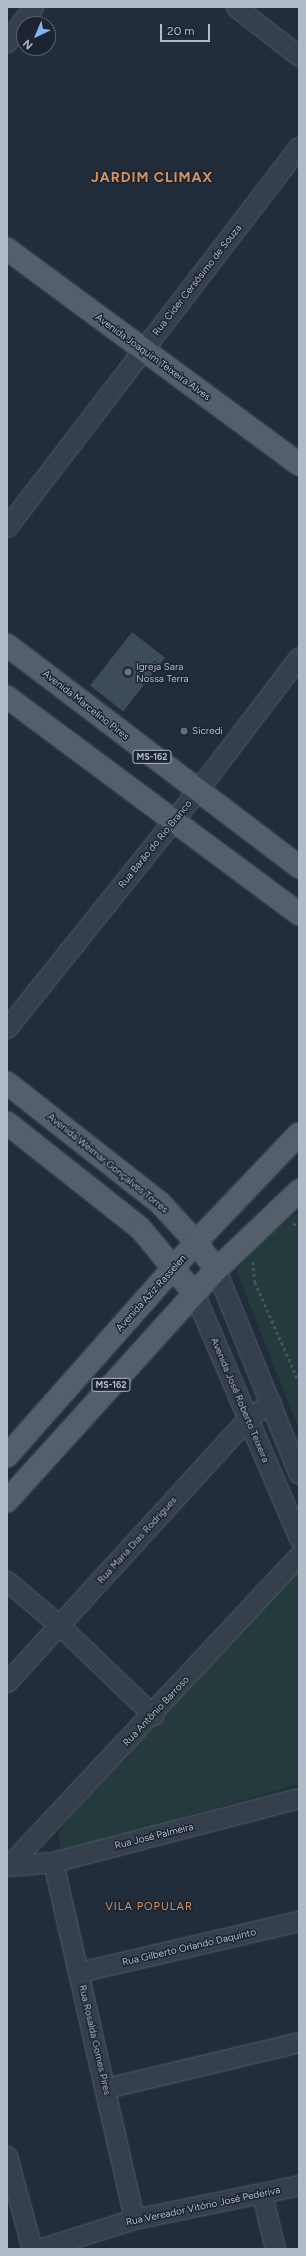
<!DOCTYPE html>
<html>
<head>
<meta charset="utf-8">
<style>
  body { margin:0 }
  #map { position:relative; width:306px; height:2256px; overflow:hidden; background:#222d3b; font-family:Figtree,sans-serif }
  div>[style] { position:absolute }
  .green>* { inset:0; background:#243a3c }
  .building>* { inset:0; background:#3e4b5b; transform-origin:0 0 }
  .path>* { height:2.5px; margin-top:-1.25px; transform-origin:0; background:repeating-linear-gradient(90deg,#42575a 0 3px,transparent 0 6px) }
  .roads { filter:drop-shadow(0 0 1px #545d69) drop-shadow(0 0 1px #545d69) }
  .minor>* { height:19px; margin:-9.5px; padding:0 9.5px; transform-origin:9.5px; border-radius:9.5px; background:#363f4c }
  .major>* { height:22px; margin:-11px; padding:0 11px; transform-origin:11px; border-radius:11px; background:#545e6c }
  .dots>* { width:11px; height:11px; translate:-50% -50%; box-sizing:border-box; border:2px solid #1b2430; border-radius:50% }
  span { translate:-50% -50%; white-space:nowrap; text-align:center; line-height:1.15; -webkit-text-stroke:3px #1b2430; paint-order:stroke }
  .shield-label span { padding:1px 3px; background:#1b2430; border:1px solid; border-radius:3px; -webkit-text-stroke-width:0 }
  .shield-label { font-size:9px; color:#b1bac7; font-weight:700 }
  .street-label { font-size:10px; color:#b1bac7 }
  .poi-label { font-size:10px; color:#b1bac7 }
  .left { translate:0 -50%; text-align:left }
  .neighbourhood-label { font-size:11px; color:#d5915e; letter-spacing:1px }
  .district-label { font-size:14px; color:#d5915e; font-weight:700; letter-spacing:1px }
  .frame { position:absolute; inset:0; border:8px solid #b1bac7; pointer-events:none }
  .north { position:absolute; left:16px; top:16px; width:40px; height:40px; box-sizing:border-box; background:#1b2430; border:1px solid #57606c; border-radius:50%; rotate:224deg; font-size:11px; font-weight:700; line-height:16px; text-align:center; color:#b1bac7 }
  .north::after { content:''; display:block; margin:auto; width:14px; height:18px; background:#84b3f9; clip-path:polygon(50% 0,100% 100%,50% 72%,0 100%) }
  .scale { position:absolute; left:160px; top:24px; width:50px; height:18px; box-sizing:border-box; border:2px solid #b1bac7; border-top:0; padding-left:5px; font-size:12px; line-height:14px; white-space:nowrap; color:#b1bac7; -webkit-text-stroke:3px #1b2430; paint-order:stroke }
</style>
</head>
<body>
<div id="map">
  <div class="green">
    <i style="clip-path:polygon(299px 1211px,299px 1429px,236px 1270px,259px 1244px)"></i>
    <i style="clip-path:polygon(299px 1568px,299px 1784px,72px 1850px,60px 1848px,59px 1833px,68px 1819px)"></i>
  </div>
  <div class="building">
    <i style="left:132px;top:632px;width:42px;height:68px;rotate:38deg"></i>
  </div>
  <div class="path">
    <i style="left:293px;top:1225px;width:7px;rotate:-34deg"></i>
    <i style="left:253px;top:1262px;width:20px;rotate:84deg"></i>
    <i style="left:255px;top:1282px;width:109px;rotate:66.3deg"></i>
  </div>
  <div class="roads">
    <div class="minor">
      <i style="left:236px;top:7px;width:80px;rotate:37.9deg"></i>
      <i style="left:7px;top:42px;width:44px;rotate:-53.4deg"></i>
      <i style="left:7px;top:527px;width:479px;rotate:-52.5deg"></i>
      <i style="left:7px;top:1028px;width:304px;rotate:-51.3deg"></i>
      <i style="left:197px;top:791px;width:168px;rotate:-52.7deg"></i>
      <i style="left:216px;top:1270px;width:220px;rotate:67.9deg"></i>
      <i style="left:194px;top:1293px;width:267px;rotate:66.8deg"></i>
      <i style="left:7px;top:1581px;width:70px;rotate:40.3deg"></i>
      <i style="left:60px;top:1626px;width:129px;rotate:43.7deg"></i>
      <i style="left:7px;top:1682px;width:356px;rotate:-47.6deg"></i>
      <i style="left:247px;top:1419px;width:29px;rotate:-35deg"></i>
      <i style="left:53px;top:1862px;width:366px;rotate:77.2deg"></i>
      <i style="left:10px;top:1864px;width:423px;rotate:-46.9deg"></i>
      <i style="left:7px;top:1866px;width:46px;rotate:-5deg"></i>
      <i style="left:53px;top:1862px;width:254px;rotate:-14.6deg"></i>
      <i style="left:79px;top:1972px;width:226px;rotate:-13.1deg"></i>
      <i style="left:106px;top:2088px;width:198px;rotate:-13.4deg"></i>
      <i style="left:7px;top:2156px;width:96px;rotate:75deg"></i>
      <i style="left:262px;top:2194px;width:57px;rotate:76.7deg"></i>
      <i style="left:39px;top:2249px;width:100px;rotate:-17.5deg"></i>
      <i style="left:134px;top:2219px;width:168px;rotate:-11.6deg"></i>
    </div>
    <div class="major">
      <i style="left:7px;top:249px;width:363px;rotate:36.4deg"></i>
      <i style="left:7px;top:645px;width:367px;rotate:37.2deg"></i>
      <i style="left:7px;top:697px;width:364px;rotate:36.6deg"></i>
      <i style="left:7px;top:1083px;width:193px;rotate:38.1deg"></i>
      <i style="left:159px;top:1202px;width:54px;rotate:47.2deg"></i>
      <i style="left:196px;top:1242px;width:34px;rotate:54deg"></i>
      <i style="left:7px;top:1123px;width:169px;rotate:38.3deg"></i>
      <i style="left:140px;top:1228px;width:85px;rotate:50.3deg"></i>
      <i style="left:7px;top:1456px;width:286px;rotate:-48.5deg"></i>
      <i style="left:196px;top:1242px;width:149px;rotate:-46.4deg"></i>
      <i style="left:7px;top:1501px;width:312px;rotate:-47.9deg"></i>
      <i style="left:216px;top:1270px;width:115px;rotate:-43.6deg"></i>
    </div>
  </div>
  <div class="dots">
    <i style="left:128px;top:672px;background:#6b7280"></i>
    <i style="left:184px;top:731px;background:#5c6f8a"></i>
  </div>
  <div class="shield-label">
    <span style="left:152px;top:757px">MS-162</span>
    <span style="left:111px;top:1385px">MS-162</span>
  </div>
  <div class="street-label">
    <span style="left:197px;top:280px;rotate:-52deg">Rua Cider Cersósimo de Souza</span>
    <span style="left:153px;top:357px;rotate:36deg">Avenida Joaquim Teixeira Alves</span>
    <span style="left:86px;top:705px;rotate:38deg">Avenida Marcelino Pires</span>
    <span style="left:155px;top:844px;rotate:-51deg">Rua Barão do Rio Branco</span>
    <span style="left:108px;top:1163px;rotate:39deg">Avenida Weimar Gonçalves Torres</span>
    <span style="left:151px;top:1293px;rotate:-48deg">Avenida Aziz Rasselen</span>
    <span style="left:240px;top:1400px;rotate:67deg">Avenida José Roberto Teixeira</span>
    <span style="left:137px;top:1540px;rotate:-48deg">Rua Maria Dias Rodrigues</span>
    <span style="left:156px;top:1711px;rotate:-47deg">Rua Antônio Barroso</span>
    <span style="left:154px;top:1836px;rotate:-14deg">Rua José Palmeira</span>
    <span style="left:189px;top:1947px;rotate:-13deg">Rua Gilberto Orlando Daquinto</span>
    <span style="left:95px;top:2040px;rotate:77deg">Rua Rosalda Gomes Pires</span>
    <span style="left:203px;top:2206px;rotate:-12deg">Rua Vereador Vitório José Pederiva</span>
  </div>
  <div class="poi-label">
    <span class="left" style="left:136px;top:672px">Igreja Sara<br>Nossa Terra</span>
    <span class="left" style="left:192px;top:731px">Sicredi</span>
  </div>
  <div class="neighbourhood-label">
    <span style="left:149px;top:1907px">VILA POPULAR</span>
  </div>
  <div class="district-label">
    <span style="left:152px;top:178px">JARDIM CLIMAX</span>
  </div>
  <div class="frame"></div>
  <div class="north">N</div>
  <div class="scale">20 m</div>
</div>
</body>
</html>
